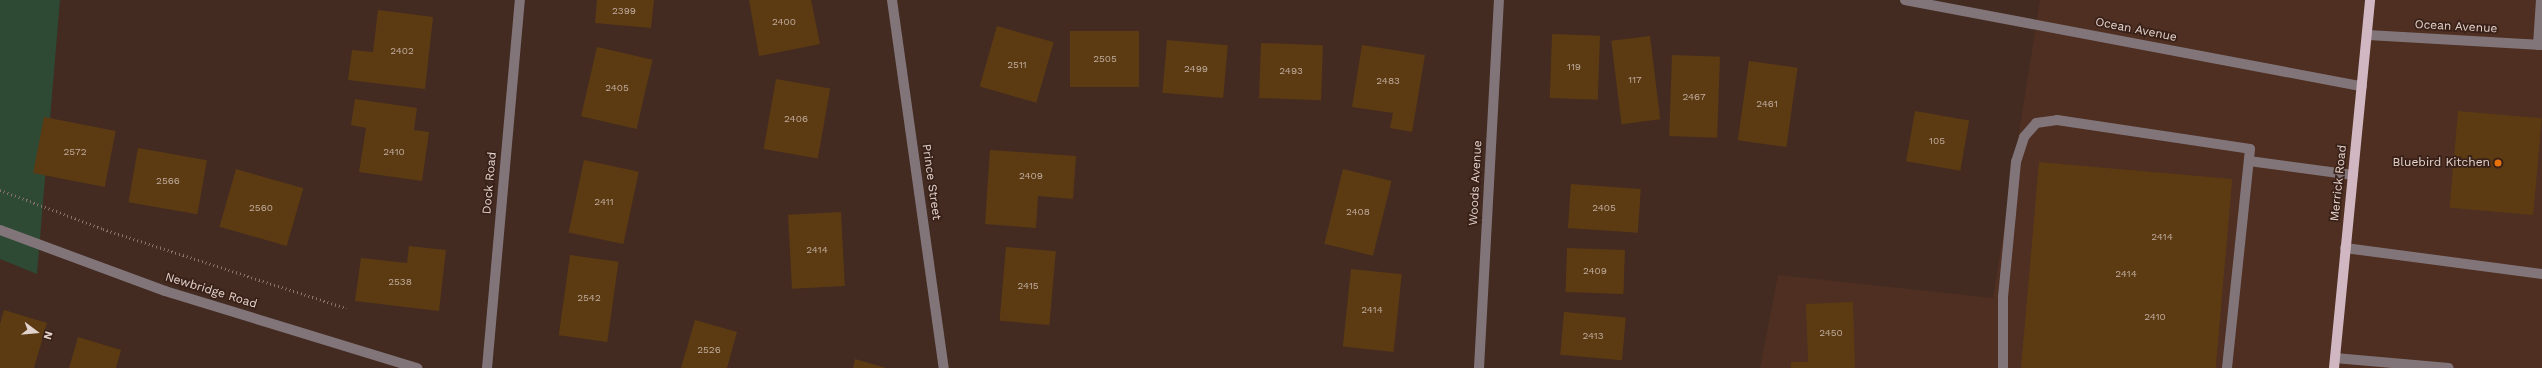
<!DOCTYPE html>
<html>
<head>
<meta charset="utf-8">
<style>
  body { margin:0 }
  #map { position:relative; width:2542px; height:368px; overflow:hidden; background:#432b21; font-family:"Work Sans",sans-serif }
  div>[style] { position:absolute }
  .built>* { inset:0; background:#4e2f22 }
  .green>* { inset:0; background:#2e4934 }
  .building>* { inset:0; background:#5c3b13; transform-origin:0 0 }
  .path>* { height:2.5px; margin-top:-1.25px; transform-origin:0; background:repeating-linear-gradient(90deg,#88746b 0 1px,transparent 0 4px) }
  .minor>* { height:10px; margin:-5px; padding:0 5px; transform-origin:5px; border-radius:5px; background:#82757a }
  .major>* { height:10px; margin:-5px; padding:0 5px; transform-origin:5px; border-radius:5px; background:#d1b7c2 }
  .dots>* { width:11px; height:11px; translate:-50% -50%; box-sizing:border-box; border:2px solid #392118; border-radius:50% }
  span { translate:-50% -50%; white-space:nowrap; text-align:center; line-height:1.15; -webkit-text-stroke:3.5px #392118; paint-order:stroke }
  .number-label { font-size:10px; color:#c1ad9e }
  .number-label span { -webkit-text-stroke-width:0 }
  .street-label { font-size:12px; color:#e3d3cd }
  .poi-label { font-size:12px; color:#e3d3cd }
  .right { translate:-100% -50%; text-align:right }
  .north { position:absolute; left:16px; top:312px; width:40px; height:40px; -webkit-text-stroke:3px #392118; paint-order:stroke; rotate:106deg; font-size:11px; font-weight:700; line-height:16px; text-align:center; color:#e3d3cd }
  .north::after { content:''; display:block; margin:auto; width:14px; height:18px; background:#e3d3cd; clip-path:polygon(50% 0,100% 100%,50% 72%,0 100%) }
</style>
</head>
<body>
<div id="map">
  <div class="built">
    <i style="clip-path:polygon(2040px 0,2542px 0,2542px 368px,1760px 368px,1778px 275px,1993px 298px)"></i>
  </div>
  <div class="green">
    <i style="clip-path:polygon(0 0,60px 0,37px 274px,0 259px)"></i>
  </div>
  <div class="building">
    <i style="clip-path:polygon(597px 0,654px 0,651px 28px,595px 23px)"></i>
    <i style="clip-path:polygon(749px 0,811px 0,820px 44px,759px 56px)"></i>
    <i style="clip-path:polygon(378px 10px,433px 17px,425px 89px,348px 80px,352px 50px,373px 52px)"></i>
    <i style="left:997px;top:26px;width:59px;height:63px;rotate:16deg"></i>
    <i style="left:1139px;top:31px;width:56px;height:69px;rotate:90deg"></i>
    <i style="left:1552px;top:34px;width:48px;height:64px;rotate:2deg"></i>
    <i style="left:1650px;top:36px;width:84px;height:39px;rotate:83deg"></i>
    <i style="left:1167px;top:40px;width:61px;height:53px;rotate:5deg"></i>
    <i style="left:1261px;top:43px;width:62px;height:55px;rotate:2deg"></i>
    <i style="clip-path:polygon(1362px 45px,1425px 55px,1412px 132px,1390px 128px,1393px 113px,1352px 107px)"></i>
    <i style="left:597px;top:47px;width:57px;height:71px;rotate:13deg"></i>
    <i style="left:1672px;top:55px;width:48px;height:81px;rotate:2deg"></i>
    <i style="left:1749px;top:61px;width:49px;height:80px;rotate:8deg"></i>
    <i style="left:776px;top:79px;width:55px;height:71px;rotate:10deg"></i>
    <i style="clip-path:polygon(355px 99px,417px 108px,414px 130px,429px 132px,422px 181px,359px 172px,366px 128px,351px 125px)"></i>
    <i style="left:1915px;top:111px;width:55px;height:51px;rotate:10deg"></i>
    <i style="left:2458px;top:111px;width:84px;height:97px;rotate:5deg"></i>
    <i style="left:44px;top:117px;width:73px;height:57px;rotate:11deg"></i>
    <i style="left:138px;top:148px;width:70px;height:55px;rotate:10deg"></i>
    <i style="clip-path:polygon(990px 150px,1076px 156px,1073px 199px,1038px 196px,1036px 228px,985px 224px)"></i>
    <i style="left:584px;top:160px;width:56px;height:74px;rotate:12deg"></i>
    <i style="left:2039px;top:162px;width:194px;height:207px;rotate:5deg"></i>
    <i style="left:236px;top:169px;width:70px;height:60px;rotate:16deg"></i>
    <i style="left:1343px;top:169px;width:50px;height:77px;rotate:14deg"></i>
    <i style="left:1571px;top:184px;width:70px;height:44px;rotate:4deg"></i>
    <i style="left:841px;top:212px;width:74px;height:53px;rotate:87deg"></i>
    <i style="clip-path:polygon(409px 246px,446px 250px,439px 311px,355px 301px,361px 258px,407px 263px)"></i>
    <i style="left:1006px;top:247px;width:50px;height:74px;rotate:5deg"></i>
    <i style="left:1567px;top:248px;width:58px;height:44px;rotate:2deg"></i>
    <i style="left:570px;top:255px;width:49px;height:81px;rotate:8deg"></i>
    <i style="left:1351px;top:269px;width:51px;height:78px;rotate:6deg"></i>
    <i style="clip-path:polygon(1853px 302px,1855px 368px,1791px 368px,1791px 362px,1808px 362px,1806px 304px)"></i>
    <i style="clip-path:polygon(4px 310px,47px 323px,34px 368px,0 368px,0 324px)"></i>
    <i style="left:1564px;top:312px;width:62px;height:43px;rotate:5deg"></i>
    <i style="clip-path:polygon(695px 320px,737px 332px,727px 368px,681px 368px)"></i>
    <i style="clip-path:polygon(78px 337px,121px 350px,116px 368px,69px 368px)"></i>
    <i style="clip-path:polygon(855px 359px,886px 368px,853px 368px)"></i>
  </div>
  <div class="path">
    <i style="left:0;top:190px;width:110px;rotate:20.7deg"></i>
    <i style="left:103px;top:229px;width:256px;rotate:18deg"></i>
  </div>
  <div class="minor">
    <i style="left:892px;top:0;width:372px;rotate:82deg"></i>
    <i style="left:1905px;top:0;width:465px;rotate:10.7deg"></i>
    <i style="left:2368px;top:35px;width:174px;rotate:3.3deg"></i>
    <i style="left:2538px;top:45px;width:45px;rotate:-86.2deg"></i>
    <i style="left:2249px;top:161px;width:105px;rotate:7.7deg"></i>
    <i style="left:0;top:230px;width:176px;rotate:20.3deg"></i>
    <i style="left:165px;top:291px;width:264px;rotate:17deg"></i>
    <i style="left:2345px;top:248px;width:199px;rotate:7.5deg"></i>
    <i style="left:2335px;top:358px;width:114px;rotate:5deg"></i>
    <i style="left:487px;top:368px;width:369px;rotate:-84.9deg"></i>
    <i style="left:1479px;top:368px;width:369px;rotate:-86.9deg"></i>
    <i style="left:2003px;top:368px;width:71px;rotate:-90deg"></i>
    <i style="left:2003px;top:297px;width:136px;rotate:-84.5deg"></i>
    <i style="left:2016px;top:162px;width:26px;rotate:-72deg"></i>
    <i style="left:2024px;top:137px;width:18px;rotate:-49deg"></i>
    <i style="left:2036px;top:123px;width:21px;rotate:-8deg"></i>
    <i style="left:2057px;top:120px;width:195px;rotate:8.5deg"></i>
    <i style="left:2250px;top:149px;width:220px;rotate:96deg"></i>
  </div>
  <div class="major">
    <i style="left:2334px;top:368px;width:370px;rotate:-84.4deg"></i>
  </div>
  <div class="dots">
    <i style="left:2498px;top:163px;background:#e8710a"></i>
  </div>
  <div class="number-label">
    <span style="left:624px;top:11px">2399</span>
    <span style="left:784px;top:22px">2400</span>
    <span style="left:402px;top:51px">2402</span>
    <span style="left:1105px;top:59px">2505</span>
    <span style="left:1017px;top:65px">2511</span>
    <span style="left:1574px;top:67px">119</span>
    <span style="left:1196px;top:69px">2499</span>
    <span style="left:1291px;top:71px">2493</span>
    <span style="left:1635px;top:80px">117</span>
    <span style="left:1388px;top:81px">2483</span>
    <span style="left:617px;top:88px">2405</span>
    <span style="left:1694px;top:97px">2467</span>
    <span style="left:1767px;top:104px">2461</span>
    <span style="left:796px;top:119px">2406</span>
    <span style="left:1937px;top:141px">105</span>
    <span style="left:75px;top:152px">2572</span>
    <span style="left:394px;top:152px">2410</span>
    <span style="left:1031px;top:176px">2409</span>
    <span style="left:168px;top:181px">2566</span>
    <span style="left:604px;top:202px">2411</span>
    <span style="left:261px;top:208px">2560</span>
    <span style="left:1604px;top:208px">2405</span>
    <span style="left:1358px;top:212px">2408</span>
    <span style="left:2162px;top:237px">2414</span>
    <span style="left:817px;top:250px">2414</span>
    <span style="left:1595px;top:271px">2409</span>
    <span style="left:2126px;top:274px">2414</span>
    <span style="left:400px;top:282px">2538</span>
    <span style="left:1028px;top:286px">2415</span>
    <span style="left:589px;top:298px">2542</span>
    <span style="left:1372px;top:310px">2414</span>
    <span style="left:2155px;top:317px">2410</span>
    <span style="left:1831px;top:333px">2450</span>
    <span style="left:1593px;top:336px">2413</span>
    <span style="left:709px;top:350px">2526</span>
  </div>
  <div class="street-label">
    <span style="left:2456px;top:27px;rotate:3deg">Ocean Avenue</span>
    <span style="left:2136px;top:30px;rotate:11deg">Ocean Avenue</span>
    <span style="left:931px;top:182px;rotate:82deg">Prince Street</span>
    <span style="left:490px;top:183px;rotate:-85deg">Dock Road</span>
    <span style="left:1476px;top:183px;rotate:-87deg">Woods Avenue</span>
    <span style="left:2339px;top:183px;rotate:-84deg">Merrick Road</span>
    <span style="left:211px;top:291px;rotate:17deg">Newbridge Road</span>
  </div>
  <div class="poi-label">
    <span class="right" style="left:2490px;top:163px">Bluebird Kitchen</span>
  </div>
  <div class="north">N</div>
</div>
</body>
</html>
